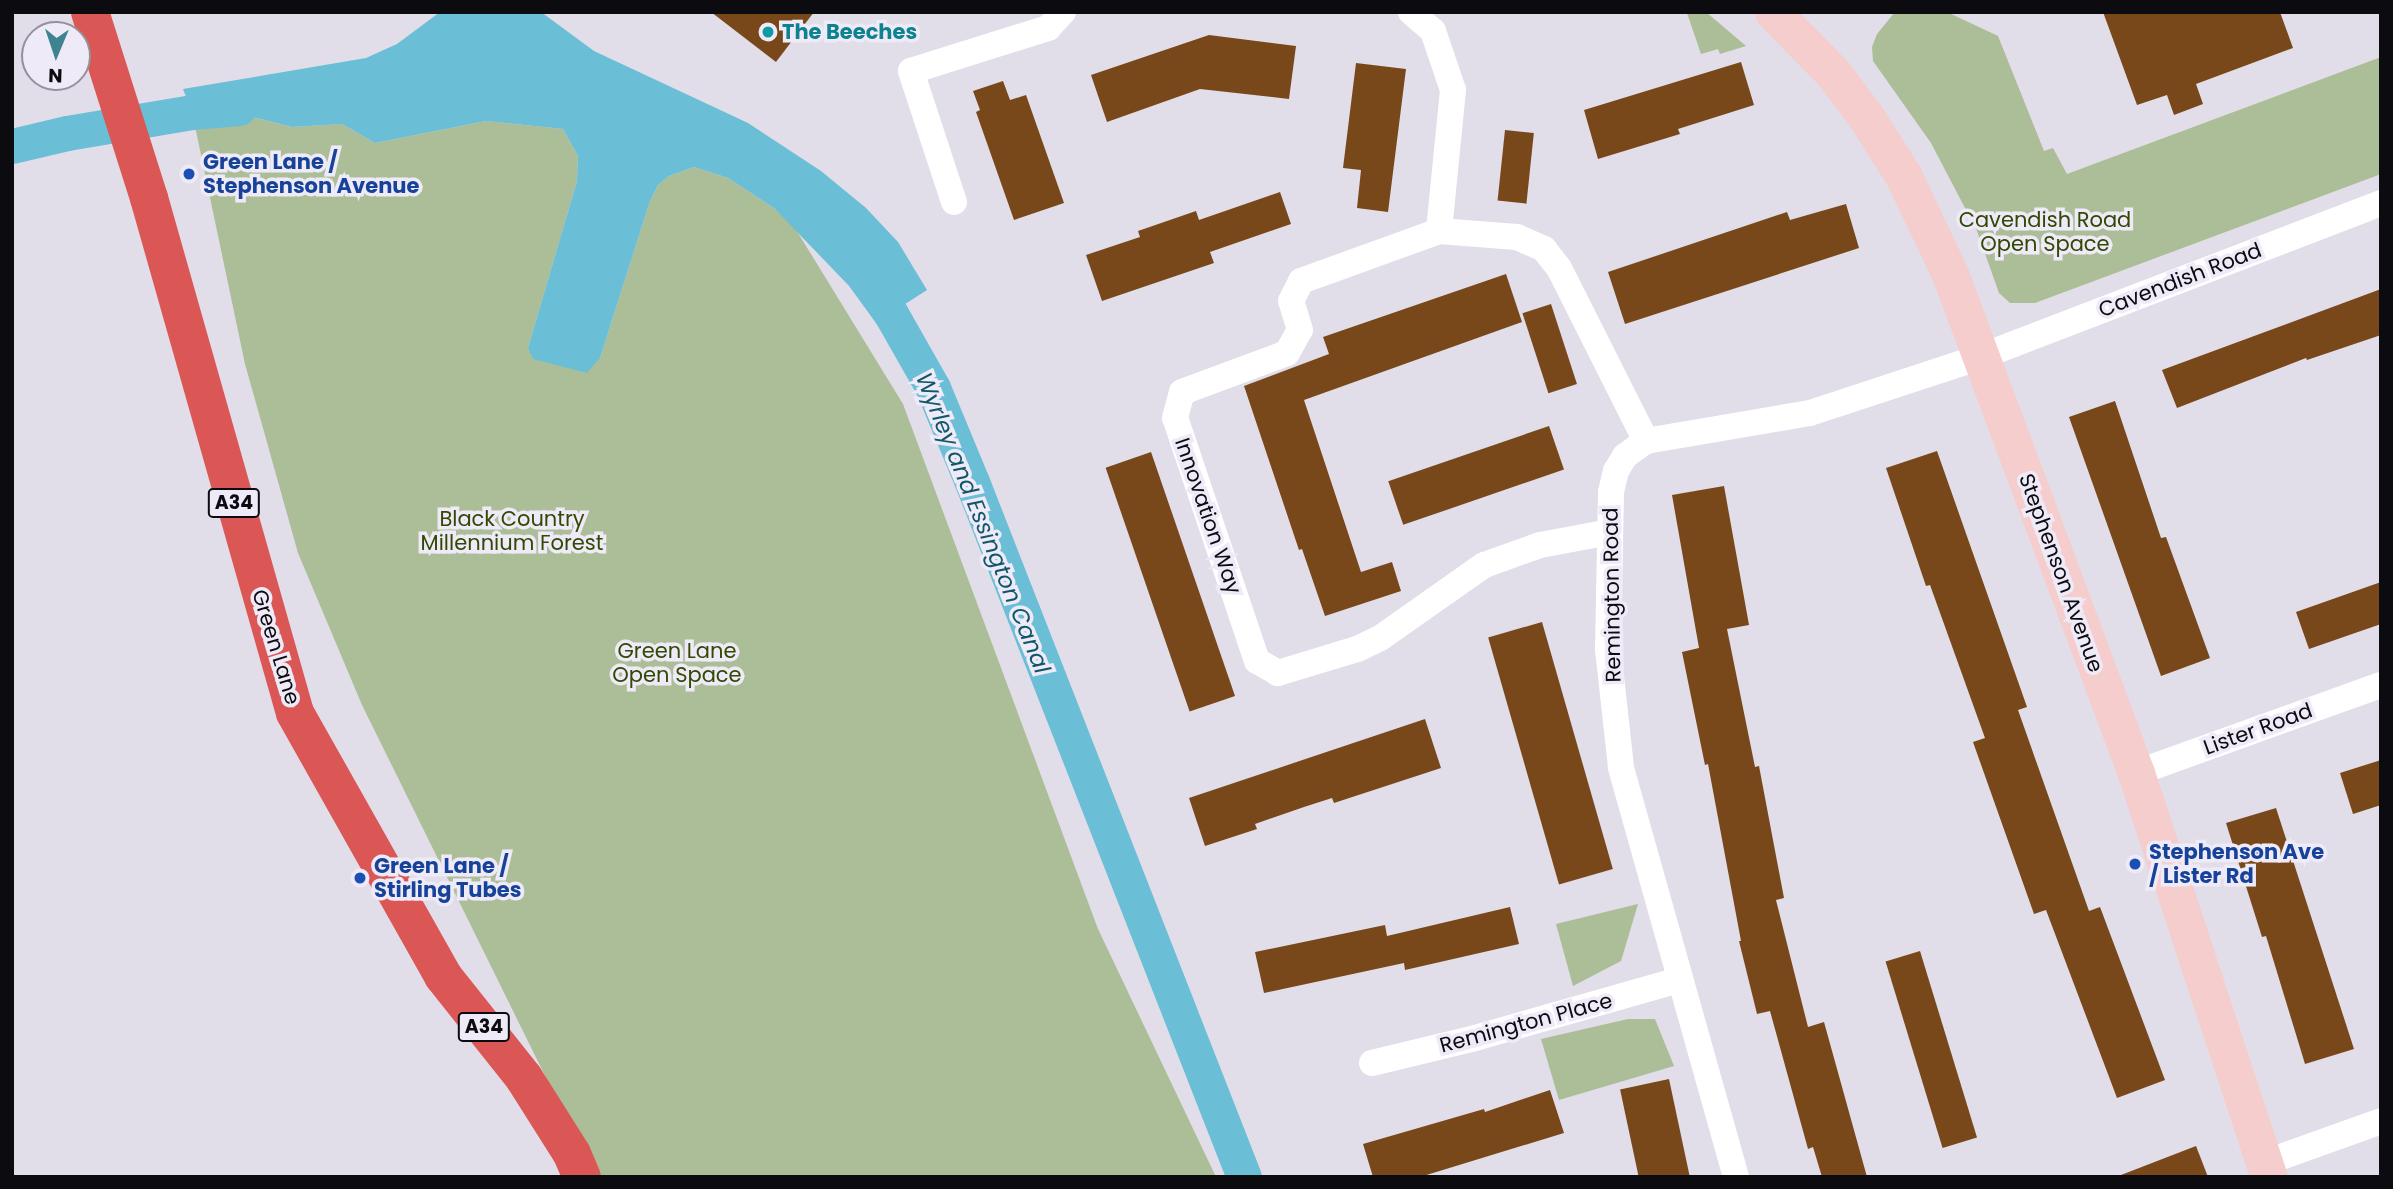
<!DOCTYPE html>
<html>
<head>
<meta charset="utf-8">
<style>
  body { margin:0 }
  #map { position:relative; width:2393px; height:1189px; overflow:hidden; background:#e1dde9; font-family:Poppins,sans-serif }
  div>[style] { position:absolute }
  .green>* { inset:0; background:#abbe97 }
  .water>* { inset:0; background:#6abed6 }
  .canal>* { height:35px; margin:-17.5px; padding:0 17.5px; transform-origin:17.5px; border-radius:17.5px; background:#6abed6 }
  .building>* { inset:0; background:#78481a; transform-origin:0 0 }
  .street>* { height:26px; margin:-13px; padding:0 13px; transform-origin:13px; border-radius:13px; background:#fff }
  .secondary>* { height:37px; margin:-18.5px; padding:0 18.5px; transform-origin:18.5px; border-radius:18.5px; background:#f4cdcc }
  .highway>* { height:38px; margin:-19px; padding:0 19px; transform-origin:19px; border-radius:19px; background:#db5755 }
  .dots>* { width:19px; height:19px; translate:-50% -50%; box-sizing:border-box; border:4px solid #efeaf7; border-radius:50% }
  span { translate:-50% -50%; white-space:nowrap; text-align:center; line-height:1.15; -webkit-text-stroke:7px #efeaf7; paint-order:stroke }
  .shield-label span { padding:2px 5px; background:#efeaf7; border:2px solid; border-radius:5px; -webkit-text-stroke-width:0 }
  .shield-label { font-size:19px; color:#0c0b0f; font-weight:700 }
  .culture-label { font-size:21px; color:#0d838f; font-weight:700 }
  .left { translate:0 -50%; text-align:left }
  .transit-label { font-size:21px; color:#164399; font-weight:700 }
  .park-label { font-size:21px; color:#314902 }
  .street-label { font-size:21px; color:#0c0b0f }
  .water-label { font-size:23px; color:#105869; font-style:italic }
  .frame { position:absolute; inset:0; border:14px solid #0c0b0f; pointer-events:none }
  .north { position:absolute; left:21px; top:21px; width:70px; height:70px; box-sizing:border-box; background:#efeaf7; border:2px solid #94919a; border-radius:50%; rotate:182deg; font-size:19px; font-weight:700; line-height:28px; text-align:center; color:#0c0b0f }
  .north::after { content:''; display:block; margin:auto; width:24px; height:32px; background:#3e8490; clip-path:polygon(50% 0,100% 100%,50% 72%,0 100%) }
</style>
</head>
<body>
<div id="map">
  <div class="green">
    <i style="clip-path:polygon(1706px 12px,1746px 46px,1720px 54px,1718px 49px,1701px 54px,1687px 13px)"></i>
    <i style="clip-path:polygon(1895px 12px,1947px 12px,1998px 36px,2044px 151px,2053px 148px,2067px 174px,2381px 57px,2381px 174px,2035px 303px,2010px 303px,1999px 293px,1977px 231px,1931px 143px,1873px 61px,1872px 47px,1877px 34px)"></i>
    <i style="clip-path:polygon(192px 112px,249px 116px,292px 127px,342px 124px,375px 143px,486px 121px,563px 129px,578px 156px,577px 181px,528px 348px,600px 358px,650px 201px,658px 185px,669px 176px,694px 167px,728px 178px,774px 208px,795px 228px,903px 404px,1098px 929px,1216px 1177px,595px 1177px,362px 705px,298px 553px,245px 364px)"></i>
    <i style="clip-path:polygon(1638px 904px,1621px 961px,1573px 986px,1556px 924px)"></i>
    <i style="clip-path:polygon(1628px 1019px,1655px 1019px,1674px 1066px,1559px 1100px,1541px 1039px)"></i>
  </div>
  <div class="water">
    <i style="clip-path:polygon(440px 12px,541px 12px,594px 51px,748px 123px,821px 171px,866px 208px,898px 242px,927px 290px,877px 322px,853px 290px,774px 208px,728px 178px,694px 167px,669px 176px,658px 185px,650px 201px,600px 358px,587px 373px,533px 359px,528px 348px,577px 181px,578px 156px,563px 129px,486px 121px,375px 143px,342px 124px,292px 127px,249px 116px,192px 112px,183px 89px,366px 58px,397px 44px)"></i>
  </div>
  <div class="canal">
    <i style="left:12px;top:146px;width:57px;rotate:-13.3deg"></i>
    <i style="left:67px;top:133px;width:127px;rotate:-9.5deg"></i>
    <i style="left:192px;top:112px;width:47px;rotate:-4.9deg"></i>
    <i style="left:864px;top:277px;width:46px;rotate:53.9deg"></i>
    <i style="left:891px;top:314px;width:85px;rotate:60.4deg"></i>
    <i style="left:933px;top:388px;width:102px;rotate:67.5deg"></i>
    <i style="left:972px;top:482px;width:746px;rotate:68.63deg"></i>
  </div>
  <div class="building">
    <i style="clip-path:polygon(711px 12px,814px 12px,776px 62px)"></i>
    <i style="clip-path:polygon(2103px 12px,2280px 12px,2293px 48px,2196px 84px,2203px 104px,2174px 115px,2167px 95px,2137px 105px)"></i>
    <i style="clip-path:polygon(1209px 35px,1296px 46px,1289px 99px,1200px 89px,1107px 122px,1091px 75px)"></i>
    <i style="clip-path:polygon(1741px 62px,1754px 105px,1678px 129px,1680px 134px,1598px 159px,1584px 110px)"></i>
    <i style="clip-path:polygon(1356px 63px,1406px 69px,1388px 212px,1357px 208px,1361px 170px,1343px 168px)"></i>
    <i style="clip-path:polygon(1003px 81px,1010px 100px,1026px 95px,1064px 203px,1014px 220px,976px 112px,980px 110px,973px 91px)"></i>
    <i style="left:1505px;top:130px;width:29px;height:71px;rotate:6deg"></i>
    <i style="clip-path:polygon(1280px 192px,1291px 224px,1210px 252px,1214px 263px,1102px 301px,1086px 255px,1140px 237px,1138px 231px,1196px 211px,1199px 220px)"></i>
    <i style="clip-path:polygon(1846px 204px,1859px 248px,1625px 324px,1608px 272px,1787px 212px,1790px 220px)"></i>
    <i style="clip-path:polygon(1506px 274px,1522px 322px,1304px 400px,1361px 572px,1392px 562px,1401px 591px,1325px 616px,1302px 549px,1299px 550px,1244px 386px,1329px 354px,1323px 337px)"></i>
    <i style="clip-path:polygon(2381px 289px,2381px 335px,2307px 360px,2306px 358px,2177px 408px,2162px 370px)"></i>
    <i style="left:1551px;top:304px;width:84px;height:30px;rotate:72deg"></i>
    <i style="clip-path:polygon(2115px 401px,2161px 538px,2166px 537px,2210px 658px,2161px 676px,2069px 417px)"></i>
    <i style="left:1549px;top:426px;width:46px;height:170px;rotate:71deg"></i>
    <i style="clip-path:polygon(1937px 451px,2027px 707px,2018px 710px,2089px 911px,2100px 907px,2165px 1080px,2117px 1098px,2046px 910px,2034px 914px,1973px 742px,1985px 738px,1930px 585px,1926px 586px,1886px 468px)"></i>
    <i style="left:1151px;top:452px;width:258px;height:48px;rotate:71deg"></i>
    <i style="clip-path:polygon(1724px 486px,1749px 625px,1727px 629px,1755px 767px,1759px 766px,1784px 898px,1776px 900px,1808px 1027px,1824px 1022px,1867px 1177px,1822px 1177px,1813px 1147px,1808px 1149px,1770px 1011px,1757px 1014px,1739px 941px,1741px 941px,1708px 764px,1705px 765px,1682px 652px,1699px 648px,1672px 495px)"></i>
    <i style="clip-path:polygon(2381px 582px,2381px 624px,2309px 649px,2296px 612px)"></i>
    <i style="left:1542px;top:622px;width:257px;height:56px;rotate:74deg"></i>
    <i style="clip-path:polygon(1425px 719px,1441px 768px,1334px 803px,1332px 798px,1304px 807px,1255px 824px,1257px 829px,1205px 846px,1189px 798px)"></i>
    <i style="clip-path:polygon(2381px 760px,2381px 805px,2353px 814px,2340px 773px)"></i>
    <i style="clip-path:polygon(2276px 808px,2354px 1049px,2305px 1064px,2266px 936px,2262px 937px,2226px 823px)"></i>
    <i style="clip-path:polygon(1510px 907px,1519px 944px,1405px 970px,1404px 963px,1264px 993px,1255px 952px,1385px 925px,1387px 936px)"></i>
    <i style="left:1920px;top:951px;width:195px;height:36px;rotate:73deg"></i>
    <i style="left:1669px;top:1079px;width:100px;height:50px;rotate:78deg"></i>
    <i style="clip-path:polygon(1550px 1090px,1564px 1133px,1420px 1177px,1373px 1177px,1363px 1144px,1484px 1109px,1485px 1112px)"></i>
    <i style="clip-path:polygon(2196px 1146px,2208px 1177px,2121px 1177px,2121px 1175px)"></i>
  </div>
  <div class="street">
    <i style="left:1411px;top:12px;width:29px;rotate:41deg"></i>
    <i style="left:1433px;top:31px;width:62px;rotate:71.3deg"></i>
    <i style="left:1453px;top:90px;width:142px;rotate:95.7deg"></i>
    <i style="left:954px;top:202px;width:138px;rotate:-108.2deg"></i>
    <i style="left:911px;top:71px;width:144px;rotate:-17.4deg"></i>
    <i style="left:1048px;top:28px;width:22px;rotate:-47deg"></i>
    <i style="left:1610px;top:532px;width:71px;rotate:169.5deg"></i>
    <i style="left:1540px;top:545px;width:59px;rotate:160.3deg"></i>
    <i style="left:1484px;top:565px;width:127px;rotate:144.9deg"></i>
    <i style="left:1380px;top:638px;width:25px;rotate:154deg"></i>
    <i style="left:1357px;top:649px;width:83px;rotate:163.1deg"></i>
    <i style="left:1278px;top:673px;width:24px;rotate:-150deg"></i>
    <i style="left:1257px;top:661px;width:256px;rotate:-108.6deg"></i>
    <i style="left:1175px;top:418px;width:27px;rotate:-75deg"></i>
    <i style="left:1182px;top:392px;width:112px;rotate:-20.4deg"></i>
    <i style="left:1287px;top:353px;width:26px;rotate:-61deg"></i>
    <i style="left:1300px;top:330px;width:30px;rotate:-107deg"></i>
    <i style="left:1291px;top:301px;width:22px;rotate:-63deg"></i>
    <i style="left:1301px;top:281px;width:147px;rotate:-19.9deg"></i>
    <i style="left:1439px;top:231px;width:78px;rotate:4.4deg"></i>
    <i style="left:1517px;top:237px;width:30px;rotate:24deg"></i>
    <i style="left:1544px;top:249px;width:24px;rotate:52deg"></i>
    <i style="left:1559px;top:268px;width:194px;rotate:63.3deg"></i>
    <i style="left:2136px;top:773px;width:260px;rotate:-19.8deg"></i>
    <i style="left:1372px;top:1063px;width:106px;rotate:-13.6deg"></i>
    <i style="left:1475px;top:1038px;width:212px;rotate:-15.9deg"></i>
    <i style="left:2264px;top:1163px;width:124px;rotate:-19.7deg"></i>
    <i style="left:1736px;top:1177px;width:426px;rotate:-105.7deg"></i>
    <i style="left:1621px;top:767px;width:119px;rotate:-96.3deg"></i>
    <i style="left:1608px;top:649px;width:157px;rotate:-88.9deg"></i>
    <i style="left:1611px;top:492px;width:22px;rotate:-77deg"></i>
    <i style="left:1616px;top:471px;width:17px;rotate:-59deg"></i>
    <i style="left:1625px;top:456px;width:26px;rotate:-36deg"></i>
    <i style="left:1646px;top:441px;width:166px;rotate:-9.7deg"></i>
    <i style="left:1810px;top:413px;width:179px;rotate:-18.2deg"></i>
    <i style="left:1980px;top:357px;width:430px;rotate:-21deg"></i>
  </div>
  <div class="secondary">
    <i style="left:1773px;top:12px;width:86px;rotate:45.5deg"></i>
    <i style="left:1833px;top:73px;width:55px;rotate:53.1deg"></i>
    <i style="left:1866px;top:117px;width:69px;rotate:57.5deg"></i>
    <i style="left:1903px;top:175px;width:110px;rotate:64.6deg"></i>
    <i style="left:1950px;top:274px;width:533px;rotate:69.56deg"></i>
    <i style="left:2136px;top:773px;width:425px;rotate:71.8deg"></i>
  </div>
  <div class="highway">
    <i style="left:90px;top:12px;width:195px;rotate:72.4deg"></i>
    <i style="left:149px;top:198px;width:535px;rotate:74.17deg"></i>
    <i style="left:295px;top:713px;width:302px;rotate:60.6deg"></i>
    <i style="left:443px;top:976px;width:130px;rotate:51.5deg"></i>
    <i style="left:524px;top:1078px;width:90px;rotate:57.7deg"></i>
    <i style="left:572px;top:1154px;width:25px;rotate:67deg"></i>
  </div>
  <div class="dots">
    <i style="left:768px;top:32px;background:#0f9aa8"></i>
    <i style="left:189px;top:174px;background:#1a4fb4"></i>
    <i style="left:2135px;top:864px;background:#1a4fb4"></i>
    <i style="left:360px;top:878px;background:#1a4fb4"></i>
  </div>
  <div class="shield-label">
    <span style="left:234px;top:503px">A34</span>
    <span style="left:484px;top:1027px">A34</span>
  </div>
  <div class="culture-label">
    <span class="left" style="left:782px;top:32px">The Beeches</span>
  </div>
  <div class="transit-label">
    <span class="left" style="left:203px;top:174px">Green Lane /<br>Stephenson Avenue</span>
    <span class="left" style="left:2149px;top:864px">Stephenson Ave<br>/ Lister Rd</span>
    <span class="left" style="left:374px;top:878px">Green Lane /<br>Stirling Tubes</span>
  </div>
  <div class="park-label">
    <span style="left:2045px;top:232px">Cavendish Road<br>Open Space</span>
    <span style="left:512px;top:531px">Black Country<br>Millennium Forest</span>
    <span style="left:677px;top:663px">Green Lane<br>Open Space</span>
  </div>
  <div class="street-label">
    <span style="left:2180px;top:280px;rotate:-21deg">Cavendish Road</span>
    <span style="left:1208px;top:516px;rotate:71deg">Innovation Way</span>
    <span style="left:2061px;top:573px;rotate:70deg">Stephenson Avenue</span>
    <span style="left:1612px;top:595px;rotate:-91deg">Remington Road</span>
    <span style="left:276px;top:647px;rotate:73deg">Green Lane</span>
    <span style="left:2258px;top:729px;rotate:-20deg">Lister Road</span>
    <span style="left:1526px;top:1023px;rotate:-15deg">Remington Place</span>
  </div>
  <div class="water-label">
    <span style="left:983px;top:523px;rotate:68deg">Wyrley and Essington Canal</span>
  </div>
  <div class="frame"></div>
  <div class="north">N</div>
</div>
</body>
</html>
